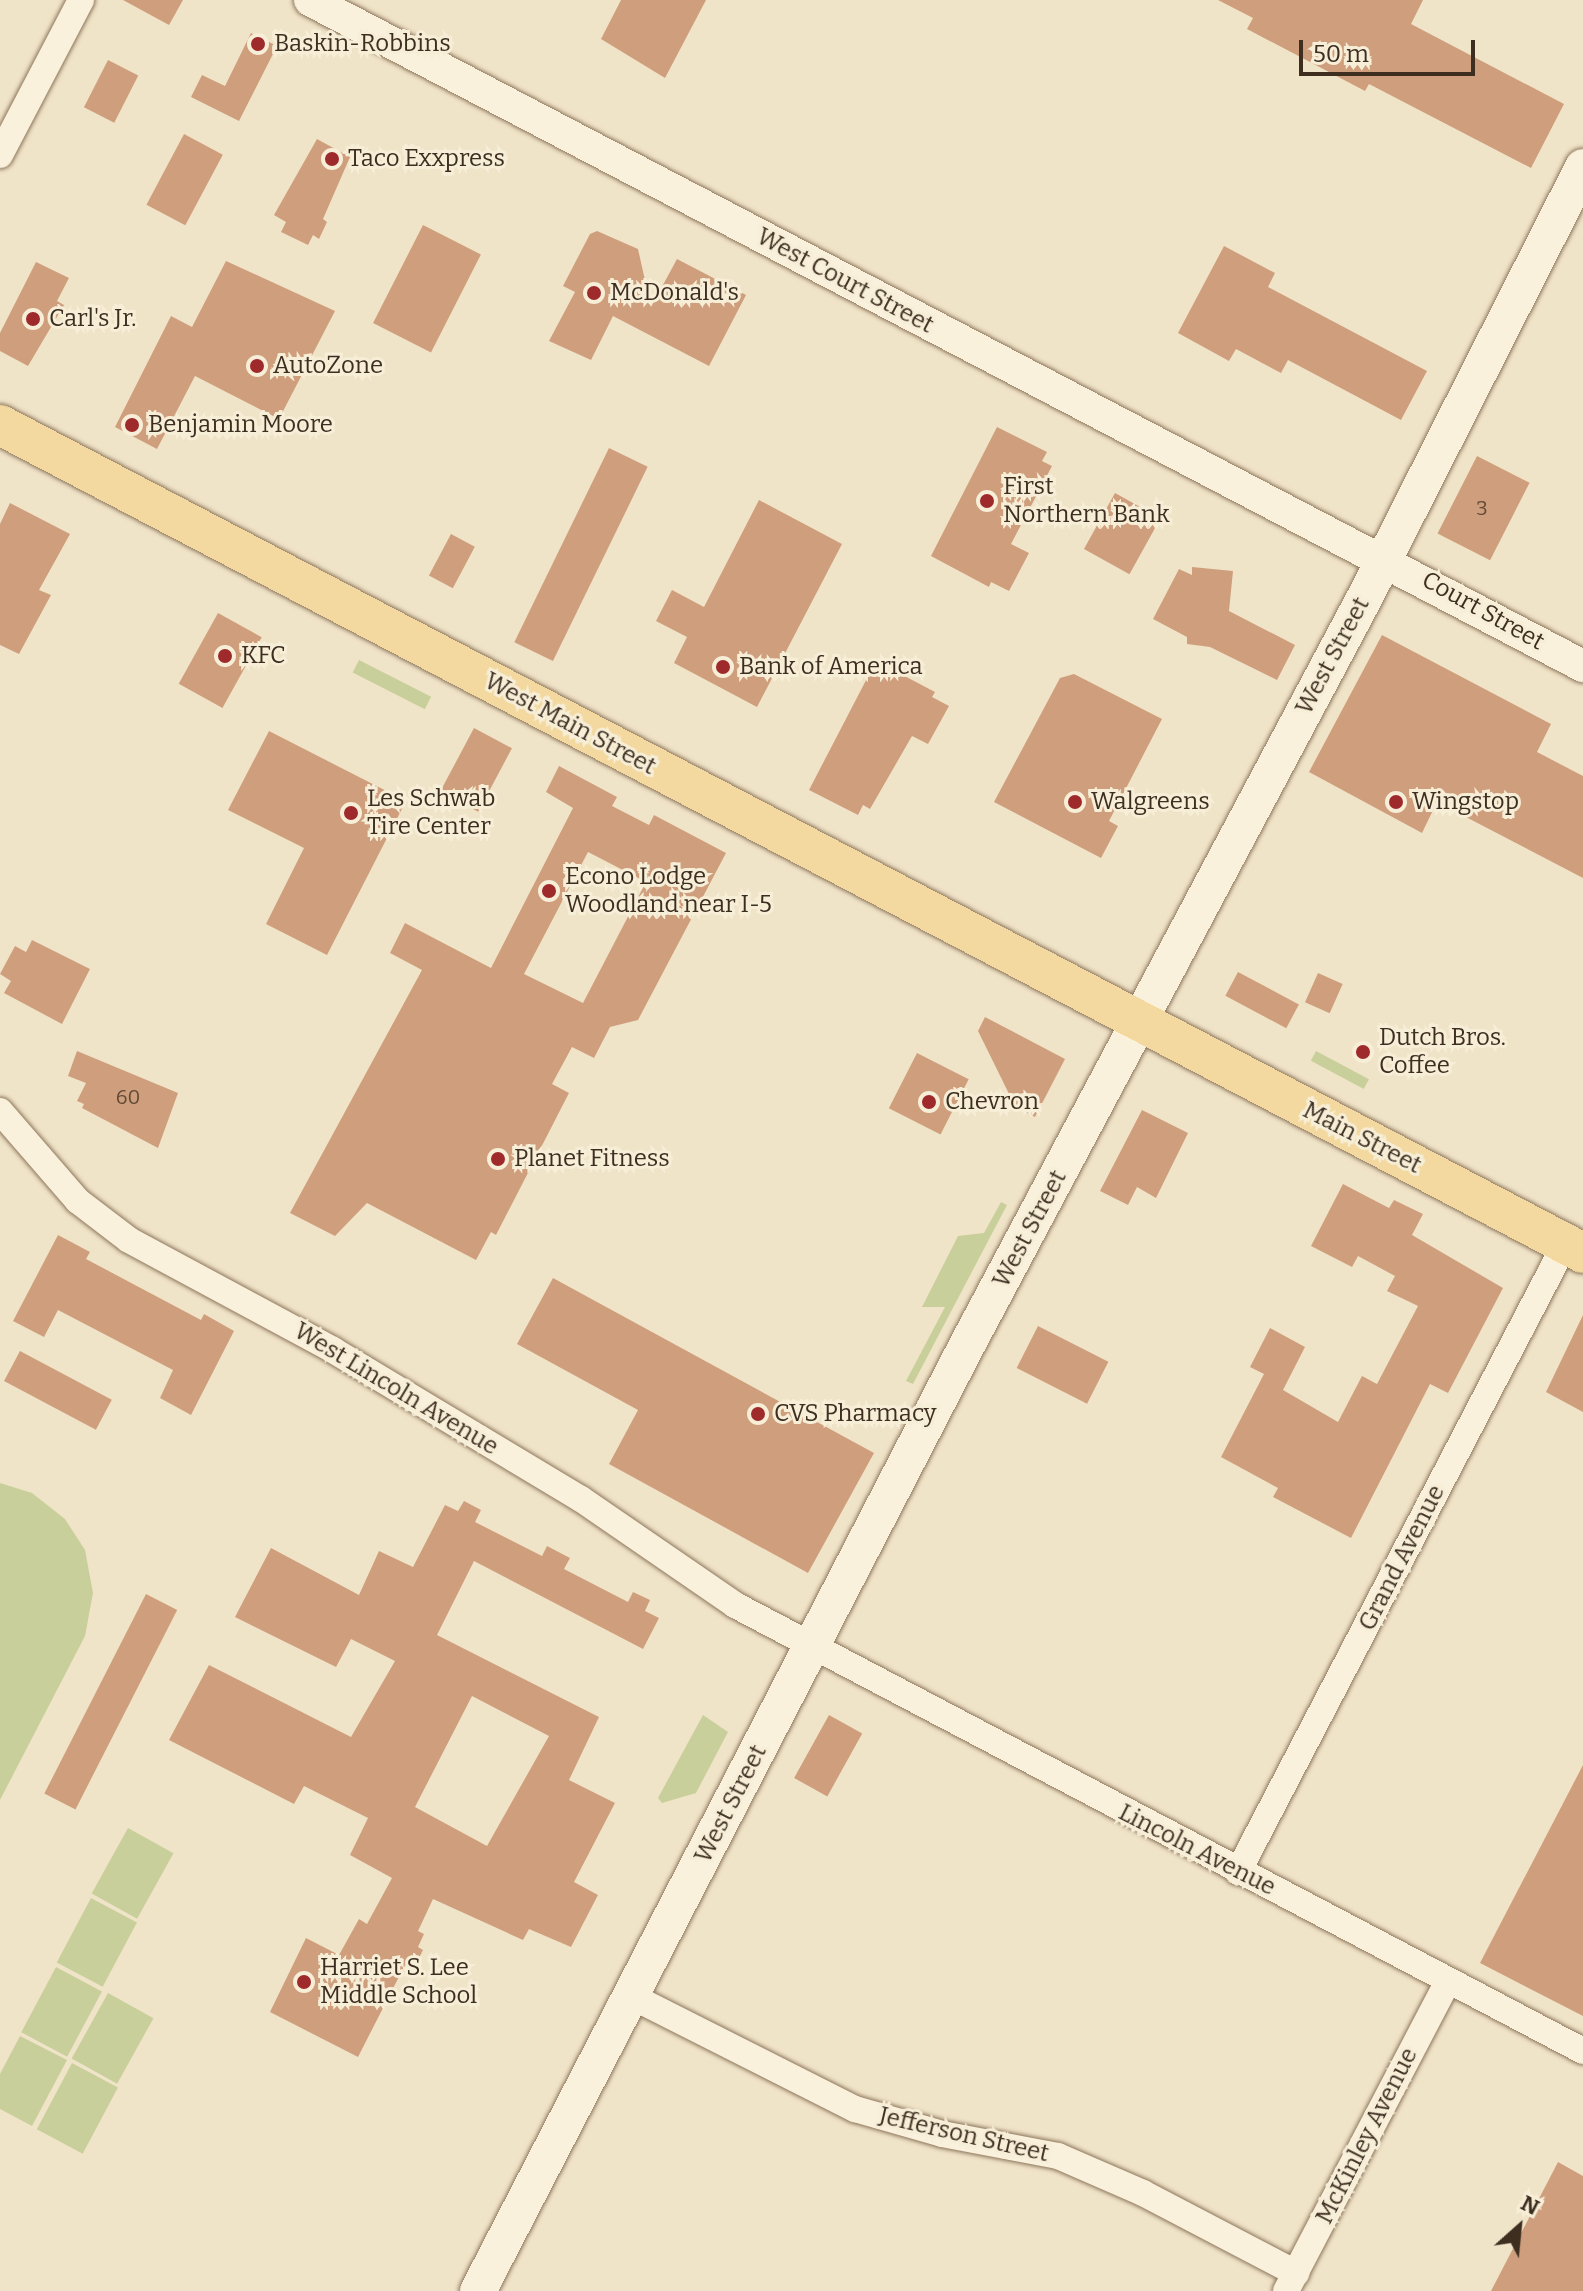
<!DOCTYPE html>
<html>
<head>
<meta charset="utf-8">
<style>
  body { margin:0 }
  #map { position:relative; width:1583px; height:2291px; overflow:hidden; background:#f0e4c8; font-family:Bitter,serif }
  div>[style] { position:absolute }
  .green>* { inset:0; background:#c9cf9b; transform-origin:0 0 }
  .building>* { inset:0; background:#cf9f7d; transform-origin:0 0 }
  .roads { filter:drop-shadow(0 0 2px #8d765c) drop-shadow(0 0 2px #8d765c) }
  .minor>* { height:26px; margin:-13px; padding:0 13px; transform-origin:13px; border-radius:13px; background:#faf1dc }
  .tertiary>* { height:32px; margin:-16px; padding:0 16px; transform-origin:16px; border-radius:16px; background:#faf1dc }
  .secondary>* { height:36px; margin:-18px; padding:0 18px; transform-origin:18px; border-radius:18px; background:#faf1dc }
  .primary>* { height:40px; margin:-20px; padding:0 20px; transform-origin:20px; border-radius:20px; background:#f3d9a0 }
  .dots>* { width:22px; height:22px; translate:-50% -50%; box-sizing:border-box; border:4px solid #f7eed8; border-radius:50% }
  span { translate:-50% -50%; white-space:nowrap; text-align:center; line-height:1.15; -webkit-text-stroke:6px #f7eed8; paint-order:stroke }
  .number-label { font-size:20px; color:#624a37 }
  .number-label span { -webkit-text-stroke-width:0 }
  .poi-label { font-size:24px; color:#3d2e20 }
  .left { translate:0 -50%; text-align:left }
  .street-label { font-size:24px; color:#3d2e20 }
  .north { position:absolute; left:1479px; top:2187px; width:80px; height:80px; -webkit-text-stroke:6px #f7eed8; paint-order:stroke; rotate:27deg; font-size:22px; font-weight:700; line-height:32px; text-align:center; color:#3d2e20 }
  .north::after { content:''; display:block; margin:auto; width:28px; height:36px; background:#3d2e20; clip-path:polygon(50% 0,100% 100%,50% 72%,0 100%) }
  .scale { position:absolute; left:1299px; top:40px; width:176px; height:36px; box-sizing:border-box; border:4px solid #3d2e20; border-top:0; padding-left:10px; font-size:24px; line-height:28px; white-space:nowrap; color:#3d2e20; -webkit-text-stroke:6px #f7eed8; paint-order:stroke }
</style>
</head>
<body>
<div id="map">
  <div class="green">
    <i style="left:359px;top:660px;width:81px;height:14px;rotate:27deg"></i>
    <i style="left:1316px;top:1051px;width:60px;height:11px;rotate:28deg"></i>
    <i style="clip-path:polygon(1001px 1202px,1007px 1205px,913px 1384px,906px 1381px,945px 1307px,922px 1307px,958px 1236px,984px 1233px)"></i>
    <i style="clip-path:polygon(0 1483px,32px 1493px,65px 1519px,85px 1550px,93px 1593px,85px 1636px,0 1800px)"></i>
    <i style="clip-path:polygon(703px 1715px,728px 1732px,696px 1793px,662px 1803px,658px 1798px)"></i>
    <i style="left:128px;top:1828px;width:52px;height:75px;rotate:29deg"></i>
    <i style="left:91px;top:1898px;width:52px;height:73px;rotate:28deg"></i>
    <i style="left:56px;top:1967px;width:52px;height:74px;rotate:28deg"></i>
    <i style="left:108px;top:1993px;width:52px;height:75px;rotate:29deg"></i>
    <i style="clip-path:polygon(20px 2036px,67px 2060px,32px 2126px,0 2109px,0 2074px)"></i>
    <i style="left:72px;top:2063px;width:52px;height:75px;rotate:28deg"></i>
  </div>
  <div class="building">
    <i style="clip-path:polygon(123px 0,183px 0,169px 25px)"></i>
    <i style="clip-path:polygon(621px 0,706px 0,665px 78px,601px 39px)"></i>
    <i style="clip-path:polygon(1218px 0,1423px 0,1411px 24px,1564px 104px,1531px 168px,1369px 84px,1365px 91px,1247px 29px,1253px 18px)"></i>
    <i style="clip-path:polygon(251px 33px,277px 46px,239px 121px,191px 97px,202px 75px,225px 86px)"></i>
    <i style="left:108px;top:60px;width:34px;height:53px;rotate:27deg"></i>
    <i style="left:184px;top:134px;width:44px;height:80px;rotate:28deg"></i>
    <i style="clip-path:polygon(317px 139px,350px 157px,323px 219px,327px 222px,319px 239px,313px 235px,308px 245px,281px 232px,286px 222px,274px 215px)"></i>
    <i style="left:423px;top:225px;width:65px;height:110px;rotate:27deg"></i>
    <i style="clip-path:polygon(597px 231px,638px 249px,651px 307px,677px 259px,746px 295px,709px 366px,613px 316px,591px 360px,549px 341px,575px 292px,563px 286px,590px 234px)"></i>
    <i style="clip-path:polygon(1224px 246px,1275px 273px,1268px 287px,1427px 371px,1401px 420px,1288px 360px,1281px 373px,1236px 349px,1229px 361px,1178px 333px)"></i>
    <i style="clip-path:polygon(226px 261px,335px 311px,279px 419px,195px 376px,157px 449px,115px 427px,171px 316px,192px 327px)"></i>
    <i style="clip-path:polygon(36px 262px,69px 278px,57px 301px,64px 305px,28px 366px,0 351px,0 333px)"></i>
    <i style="clip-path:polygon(997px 427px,1047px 452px,1042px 461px,1052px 466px,1011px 544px,1029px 553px,1009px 591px,991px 582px,989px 587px,931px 556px)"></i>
    <i style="left:609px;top:448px;width:43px;height:216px;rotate:26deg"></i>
    <i style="left:1477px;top:456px;width:59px;height:87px;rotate:27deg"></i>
    <i style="left:1115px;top:493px;width:52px;height:64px;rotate:29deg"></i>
    <i style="clip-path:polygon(759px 500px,842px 544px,757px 707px,674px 663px,687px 637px,656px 621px,672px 590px,704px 607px)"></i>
    <i style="clip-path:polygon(10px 503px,70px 534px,39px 590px,51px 595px,19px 654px,0 645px,0 524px)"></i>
    <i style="left:451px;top:534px;width:27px;height:47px;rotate:28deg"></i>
    <i style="clip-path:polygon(1192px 567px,1233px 571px,1229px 611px,1295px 645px,1277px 680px,1210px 647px,1187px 644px,1187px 637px,1153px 619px,1179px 569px,1192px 575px)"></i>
    <i style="left:218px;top:613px;width:50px;height:81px;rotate:29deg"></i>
    <i style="clip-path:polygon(1382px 635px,1551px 724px,1537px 752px,1583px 776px,1583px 878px,1437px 802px,1422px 833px,1309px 772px)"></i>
    <i style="clip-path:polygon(876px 661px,935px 692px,932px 697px,949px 706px,928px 744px,912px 736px,870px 809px,863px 805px,858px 815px,809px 790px)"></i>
    <i style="clip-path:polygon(1074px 674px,1162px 719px,1109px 821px,1118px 826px,1101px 858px,994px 802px,1060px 678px)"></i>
    <i style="left:474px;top:728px;width:43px;height:72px;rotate:28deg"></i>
    <i style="clip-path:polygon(269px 731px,406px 801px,327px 955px,266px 924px,304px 848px,228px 810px)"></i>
    <i style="clip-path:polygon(evenodd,559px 766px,617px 797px,612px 806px,649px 825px,654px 815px,726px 853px,638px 1020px,610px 1027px,594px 1058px,572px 1047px,552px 1084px,569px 1093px,496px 1235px,491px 1232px,476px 1260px,367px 1203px,335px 1236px,290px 1213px,422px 970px,390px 953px,405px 923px,491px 968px,573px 808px,546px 792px,559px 766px,588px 852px,646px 882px,583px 1003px,524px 974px,588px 852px)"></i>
    <i style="clip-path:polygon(32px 940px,90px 969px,62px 1024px,4px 993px,11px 981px,0 974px,15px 946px,26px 952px)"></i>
    <i style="left:1238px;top:972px;width:69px;height:27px;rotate:28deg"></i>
    <i style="left:1318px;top:973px;width:27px;height:32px;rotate:24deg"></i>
    <i style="clip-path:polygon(985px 1017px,1065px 1059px,1035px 1117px,1015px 1106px,978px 1031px)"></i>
    <i style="clip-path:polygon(77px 1051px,178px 1093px,158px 1148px,82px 1108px,84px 1104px,77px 1101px,86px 1083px,68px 1076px)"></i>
    <i style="left:917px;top:1053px;width:58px;height:62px;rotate:27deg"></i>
    <i style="clip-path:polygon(1142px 1110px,1188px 1133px,1156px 1198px,1137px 1187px,1128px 1205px,1100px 1191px)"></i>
    <i style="clip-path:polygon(1343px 1184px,1389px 1208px,1394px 1200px,1423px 1214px,1412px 1235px,1503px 1288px,1448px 1393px,1430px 1384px,1351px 1538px,1273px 1497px,1278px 1488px,1221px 1457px,1264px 1374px,1250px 1367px,1270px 1328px,1305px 1347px,1283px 1390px,1338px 1422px,1362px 1376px,1377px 1384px,1418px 1306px,1387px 1291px,1395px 1276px,1358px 1256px,1352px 1267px,1311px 1246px)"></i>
    <i style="clip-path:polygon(58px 1235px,90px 1252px,86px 1259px,201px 1320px,204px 1314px,234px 1331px,191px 1415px,160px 1398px,173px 1370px,58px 1310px,44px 1337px,13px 1321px)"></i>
    <i style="clip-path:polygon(553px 1278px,874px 1453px,808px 1573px,609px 1464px,638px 1410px,517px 1344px)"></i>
    <i style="clip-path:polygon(1583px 1315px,1583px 1412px,1546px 1392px)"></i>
    <i style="left:1038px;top:1326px;width:79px;height:47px;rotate:27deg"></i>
    <i style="left:20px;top:1351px;width:104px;height:34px;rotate:28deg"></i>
    <i style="clip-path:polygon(evenodd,464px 1501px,481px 1510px,475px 1522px,542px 1556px,547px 1546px,570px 1558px,564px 1569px,628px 1602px,633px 1592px,650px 1600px,645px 1611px,659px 1618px,643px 1649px,474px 1561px,437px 1635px,599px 1717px,569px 1780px,615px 1803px,574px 1882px,598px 1895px,571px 1947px,529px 1929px,523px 1940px,433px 1899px,418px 1931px,424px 1934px,418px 1947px,423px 1950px,413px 1970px,405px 1965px,358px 2057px,270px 2012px,306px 1938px,339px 1955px,359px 1919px,367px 1924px,392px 1878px,350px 1855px,368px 1818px,304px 1786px,294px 1804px,169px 1740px,209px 1665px,351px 1737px,395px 1661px,351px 1639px,336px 1667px,235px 1617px,271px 1548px,359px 1595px,379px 1551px,413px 1567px,445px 1505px,458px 1511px,464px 1501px,472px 1696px,549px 1736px,487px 1846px,415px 1807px,472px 1696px)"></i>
    <i style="left:146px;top:1594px;width:35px;height:224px;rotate:27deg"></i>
    <i style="left:829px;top:1715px;width:38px;height:72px;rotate:29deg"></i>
    <i style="clip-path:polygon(1583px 1765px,1583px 2016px,1480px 1963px)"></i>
    <i style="clip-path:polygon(1558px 2162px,1583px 2176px,1583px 2291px,1491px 2291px)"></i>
  </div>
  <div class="roads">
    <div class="minor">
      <i style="left:0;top:155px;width:175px;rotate:-62.4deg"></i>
      <i style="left:0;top:1111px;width:119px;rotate:49.1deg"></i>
      <i style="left:78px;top:1201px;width:64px;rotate:37.4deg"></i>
      <i style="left:129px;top:1240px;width:232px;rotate:28.3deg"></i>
      <i style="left:333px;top:1350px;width:289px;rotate:31deg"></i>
      <i style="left:581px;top:1499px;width:187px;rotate:34.5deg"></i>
      <i style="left:735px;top:1605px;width:958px;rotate:27.74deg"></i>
      <i style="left:1238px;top:1872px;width:708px;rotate:-62.49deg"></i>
      <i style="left:633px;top:1997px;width:249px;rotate:26.8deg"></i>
      <i style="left:855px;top:2109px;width:91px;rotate:16deg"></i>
      <i style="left:942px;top:2134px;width:118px;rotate:10.7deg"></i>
      <i style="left:1058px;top:2156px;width:93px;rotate:23.5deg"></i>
      <i style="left:1143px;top:2193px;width:173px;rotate:27.6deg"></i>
      <i style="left:1286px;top:2291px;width:350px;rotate:-62.4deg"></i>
    </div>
    <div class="tertiary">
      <i style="left:310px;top:0;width:1437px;rotate:27.62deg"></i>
    </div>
    <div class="secondary">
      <i style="left:478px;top:2291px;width:1063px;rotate:-62.66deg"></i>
      <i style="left:966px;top:1347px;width:850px;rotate:-61.99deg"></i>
      <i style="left:1365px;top:597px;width:482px;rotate:-63.1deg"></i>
    </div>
    <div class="primary">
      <i style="left:0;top:425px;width:1786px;rotate:27.61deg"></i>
    </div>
  </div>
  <div class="dots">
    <i style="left:258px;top:44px;background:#9e2a2b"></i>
    <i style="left:332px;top:159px;background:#9e2a2b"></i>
    <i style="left:594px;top:293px;background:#9e2a2b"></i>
    <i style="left:33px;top:319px;background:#9e2a2b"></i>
    <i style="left:257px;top:366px;background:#9e2a2b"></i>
    <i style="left:132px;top:425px;background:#9e2a2b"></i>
    <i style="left:987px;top:501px;background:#9e2a2b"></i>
    <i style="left:225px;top:656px;background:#9e2a2b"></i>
    <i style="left:723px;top:667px;background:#9e2a2b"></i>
    <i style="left:1075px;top:802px;background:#9e2a2b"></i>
    <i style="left:1396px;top:802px;background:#9e2a2b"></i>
    <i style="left:351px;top:813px;background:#9e2a2b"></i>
    <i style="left:549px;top:891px;background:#9e2a2b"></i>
    <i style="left:1363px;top:1052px;background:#9e2a2b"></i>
    <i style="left:929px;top:1102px;background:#9e2a2b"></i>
    <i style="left:498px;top:1159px;background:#9e2a2b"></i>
    <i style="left:758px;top:1414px;background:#9e2a2b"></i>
    <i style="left:304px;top:1982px;background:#9e2a2b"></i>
  </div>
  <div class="number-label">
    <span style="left:1482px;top:508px">3</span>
    <span style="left:128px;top:1097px">60</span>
  </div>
  <div class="poi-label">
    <span class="left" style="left:274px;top:44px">Baskin-Robbins</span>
    <span class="left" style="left:348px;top:159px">Taco Exxpress</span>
    <span class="left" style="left:610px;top:293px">McDonald's</span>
    <span class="left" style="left:49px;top:319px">Carl's Jr.</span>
    <span class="left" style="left:273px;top:366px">AutoZone</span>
    <span class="left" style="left:148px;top:425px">Benjamin Moore</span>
    <span class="left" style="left:1003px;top:501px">First<br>Northern Bank</span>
    <span class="left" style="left:241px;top:656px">KFC</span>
    <span class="left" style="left:739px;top:667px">Bank of America</span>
    <span class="left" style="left:367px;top:813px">Les Schwab<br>Tire Center</span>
    <span class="left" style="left:1091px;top:802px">Walgreens</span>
    <span class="left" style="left:1412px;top:802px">Wingstop</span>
    <span class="left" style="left:565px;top:891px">Econo Lodge<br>Woodland near I-5</span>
    <span class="left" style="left:1379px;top:1052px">Dutch Bros.<br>Coffee</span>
    <span class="left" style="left:945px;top:1102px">Chevron</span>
    <span class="left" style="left:514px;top:1159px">Planet Fitness</span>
    <span class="left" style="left:774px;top:1414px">CVS Pharmacy</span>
    <span class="left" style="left:320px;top:1982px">Harriet S. Lee<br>Middle School</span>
  </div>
  <div class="street-label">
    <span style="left:845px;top:281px;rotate:28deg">West Court Street</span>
    <span style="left:1483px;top:611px;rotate:29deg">Court Street</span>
    <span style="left:1333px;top:656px;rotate:-62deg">West Street</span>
    <span style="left:570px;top:724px;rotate:28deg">West Main Street</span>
    <span style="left:1362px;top:1138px;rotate:27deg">Main Street</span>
    <span style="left:1030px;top:1229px;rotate:-62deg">West Street</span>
    <span style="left:396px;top:1389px;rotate:31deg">West Lincoln Avenue</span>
    <span style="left:1402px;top:1558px;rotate:-63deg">Grand Avenue</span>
    <span style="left:731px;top:1804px;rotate:-63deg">West Street</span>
    <span style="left:1197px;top:1850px;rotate:27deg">Lincoln Avenue</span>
    <span style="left:964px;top:2135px;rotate:13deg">Jefferson Street</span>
    <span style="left:1367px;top:2136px;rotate:-63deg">McKinley Avenue</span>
  </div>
  <div class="north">N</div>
  <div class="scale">50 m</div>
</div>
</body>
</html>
